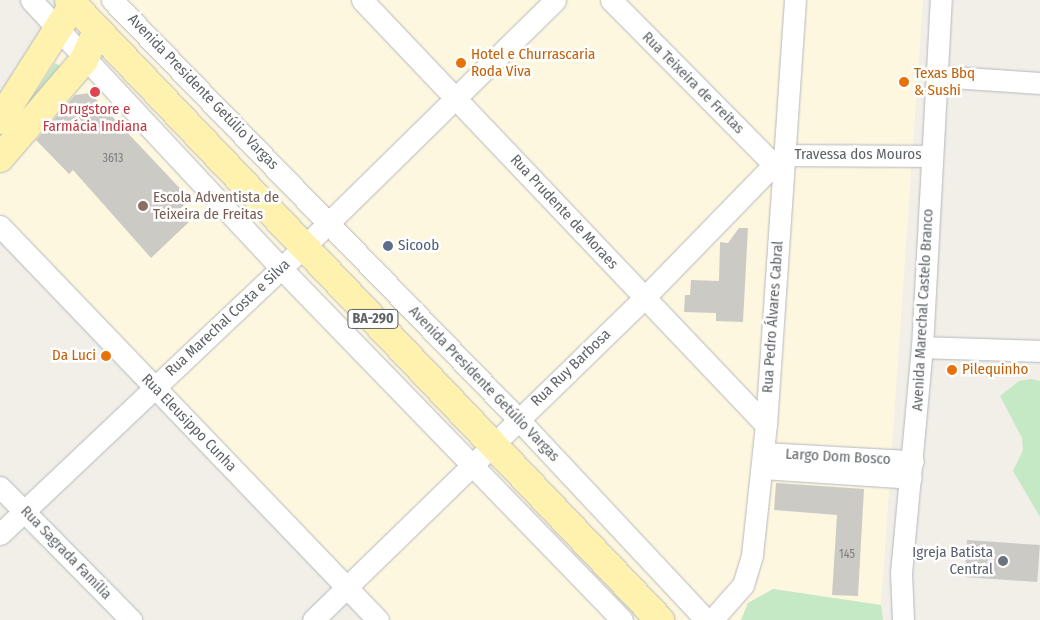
<!DOCTYPE html>
<html>
<head>
<meta charset="utf-8">
<style>
  body { margin:0 }
  #map { position:relative; width:1040px; height:620px; overflow:hidden; background:#f1efe8; font-family:"Fira Sans Condensed",sans-serif }
  div>[style] { position:absolute }
  .commercial>* { inset:0; background:#fef7e0 }
  .green>* { inset:0; background:#c5e8c5 }
  .building>* { inset:0; background:#cccac5; transform-origin:0 0 }
  .roads { filter:drop-shadow(0 0 1px #b5b8bc) drop-shadow(0 0 1px #b5b8bc) }
  .minor>* { height:21px; margin:-10.5px; padding:0 10.5px; transform-origin:10.5px; border-radius:10.5px; background:#fff }
  .major>* { height:28px; margin:-14px; padding:0 14px; transform-origin:14px; border-radius:14px; background:#fff2af }
  .dots>* { width:14px; height:14px; translate:-50% -50%; box-sizing:border-box; border:2px solid #fff; border-radius:50% }
  span { translate:-50% -50%; white-space:nowrap; text-align:center; line-height:1.15; -webkit-text-stroke:5px #fff; paint-order:stroke }
  .number-label { font-size:12px; color:#7a7d7f }
  .number-label span { -webkit-text-stroke-width:0 }
  .shield-label span { padding:1px 4px; background:#fff; border:1px solid; border-radius:4px; -webkit-text-stroke-width:0 }
  .shield-label { font-size:14px; color:#5f6368; font-weight:700 }
  .food-label { font-size:15px; color:#c56008 }
  .left { translate:0 -50%; text-align:left }
  .right { translate:-100% -50%; text-align:right }
  .street-label { font-size:15px; color:#5f6368 }
  .health-label { font-size:15px; color:#be3a42 }
  .education-label { font-size:15px; color:#785e54 }
  .service-label { font-size:15px; color:#4e5e75 }
  .worship-label { font-size:15px; color:#5b616d }
</style>
</head>
<body>
<div id="map">
  <div class="commercial">
    <i style="clip-path:polygon(69px 0,923px 0,881px 605px,773px 589px,748px 603px,741px 620px,378px 620px,0 230px,0 107px)"></i>
  </div>
  <div class="green">
    <i style="clip-path:polygon(55px 63px,65px 69px,0 145px,0 136px,25px 108px)"></i>
    <i style="clip-path:polygon(1031px 379px,1040px 381px,1040px 517px,1013px 471px,1023px 450px,1022px 438px,1000px 396px,1019px 381px)"></i>
    <i style="clip-path:polygon(773px 589px,881px 605px,883px 620px,741px 620px,748px 603px)"></i>
  </div>
  <div class="building">
    <i style="clip-path:polygon(90px 93px,190px 199px,178px 211px,189px 222px,151px 258px,73px 170px,69px 174px,36px 140px,75px 95px)"></i>
    <i style="clip-path:polygon(739px 228px,748px 228px,743px 322px,716px 321px,716px 313px,684px 312px,685px 295px,690px 295px,691px 280px,719px 281px,720px 242px,728px 243px)"></i>
    <i style="clip-path:polygon(776px 483px,864px 489px,858px 596px,832px 595px,837px 515px,774px 510px)"></i>
    <i style="left:967px;top:540px;width:73px;height:37px;rotate:4deg"></i>
  </div>
  <div class="roads">
    <div class="minor">
      <i style="left:31px;top:0;width:367px;rotate:47deg"></i>
      <i style="left:281px;top:268px;width:490px;rotate:45.9deg"></i>
      <i style="left:112px;top:0;width:583px;rotate:45.9deg"></i>
      <i style="left:518px;top:419px;width:275px;rotate:46.9deg"></i>
      <i style="left:362px;top:0;width:586px;rotate:46.45deg"></i>
      <i style="left:611px;top:0;width:233px;rotate:45.3deg"></i>
      <i style="left:937px;top:76px;width:103px;rotate:3.9deg"></i>
      <i style="left:0;top:226px;width:546px;rotate:46.19deg"></i>
      <i style="left:922px;top:347px;width:118px;rotate:1.9deg"></i>
      <i style="left:763px;top:453px;width:150px;rotate:3.1deg"></i>
      <i style="left:762px;top:468px;width:149px;rotate:3.8deg"></i>
      <i style="left:0;top:487px;width:187px;rotate:45.4deg"></i>
      <i style="left:0;top:534px;width:418px;rotate:-43.4deg"></i>
      <i style="left:304px;top:247px;width:352px;rotate:-44.5deg"></i>
      <i style="left:313px;top:620px;width:463px;rotate:-44.2deg"></i>
      <i style="left:645px;top:297px;width:198px;rotate:-45.8deg"></i>
      <i style="left:783px;top:155px;width:149px;rotate:0.4deg"></i>
      <i style="left:712px;top:620px;width:47px;rotate:-48.5deg"></i>
      <i style="left:743px;top:585px;width:31px;rotate:-73deg"></i>
      <i style="left:752px;top:555px;width:131px;rotate:-83.9deg"></i>
      <i style="left:766px;top:425px;width:426px;rotate:-86.1deg"></i>
      <i style="left:903px;top:620px;width:47px;rotate:-92.4deg"></i>
      <i style="left:901px;top:573px;width:227px;rotate:-84.7deg"></i>
      <i style="left:922px;top:347px;width:348px;rotate:-86.9deg"></i>
    </div>
    <div class="major">
      <i style="left:69px;top:0;width:857px;rotate:46.37deg"></i>
      <i style="left:0;top:120px;width:136px;rotate:-57.6deg"></i>
      <i style="left:0;top:158px;width:129px;rotate:-49.4deg"></i>
      <i style="left:84px;top:60px;width:32px;rotate:-66deg"></i>
    </div>
  </div>
  <div class="dots">
    <i style="left:461px;top:63px;background:#e8710a"></i>
    <i style="left:904px;top:82px;background:#e8710a"></i>
    <i style="left:95px;top:92px;background:#e0444e"></i>
    <i style="left:143px;top:206px;background:#8d6e63"></i>
    <i style="left:388px;top:246px;background:#5c6f8a"></i>
    <i style="left:106px;top:356px;background:#e8710a"></i>
    <i style="left:952px;top:370px;background:#e8710a"></i>
    <i style="left:1003px;top:561px;background:#6b7280"></i>
  </div>
  <div class="number-label">
    <span style="left:113px;top:159px">3613</span>
    <span style="left:847px;top:555px">145</span>
  </div>
  <div class="shield-label">
    <span style="left:373px;top:319px">BA-290</span>
  </div>
  <div class="food-label">
    <span class="left" style="left:471px;top:63px">Hotel e Churrascaria<br>Roda Viva</span>
    <span class="left" style="left:914px;top:82px">Texas Bbq<br>&amp; Sushi</span>
    <span class="right" style="left:96px;top:356px">Da Luci</span>
    <span class="left" style="left:962px;top:370px">Pilequinho</span>
  </div>
  <div class="street-label">
    <span style="left:693px;top:83px;rotate:45deg">Rua Teixeira de Freitas</span>
    <span style="left:203px;top:92px;rotate:46deg">Avenida Presidente Getúlio Vargas</span>
    <span style="left:858px;top:155px">Travessa dos Mouros</span>
    <span style="left:564px;top:212px;rotate:47deg">Rua Prudente de Moraes</span>
    <span style="left:923px;top:310px;rotate:-87deg">Avenida Marechal Castelo Branco</span>
    <span style="left:773px;top:317px;rotate:-86deg">Rua Pedro Álvares Cabral</span>
    <span style="left:228px;top:318px;rotate:-43deg">Rua Marechal Costa e Silva</span>
    <span style="left:571px;top:368px;rotate:-44deg">Rua Ruy Barbosa</span>
    <span style="left:484px;top:384px;rotate:46deg">Avenida Presidente Getúlio Vargas</span>
    <span style="left:189px;top:423px;rotate:46deg">Rua Eleusippo Cunha</span>
    <span style="left:838px;top:457px;rotate:3deg">Largo Dom Bosco</span>
    <span style="left:66px;top:553px;rotate:46deg">Rua Sagrada Família</span>
  </div>
  <div class="health-label">
    <span style="left:95px;top:118px">Drugstore e<br>Farmácia Indiana</span>
  </div>
  <div class="education-label">
    <span class="left" style="left:153px;top:206px">Escola Adventista de<br>Teixeira de Freitas</span>
  </div>
  <div class="service-label">
    <span class="left" style="left:398px;top:246px">Sicoob</span>
  </div>
  <div class="worship-label">
    <span class="right" style="left:993px;top:561px">Igreja Batista<br>Central</span>
  </div>
</div>
</body>
</html>
